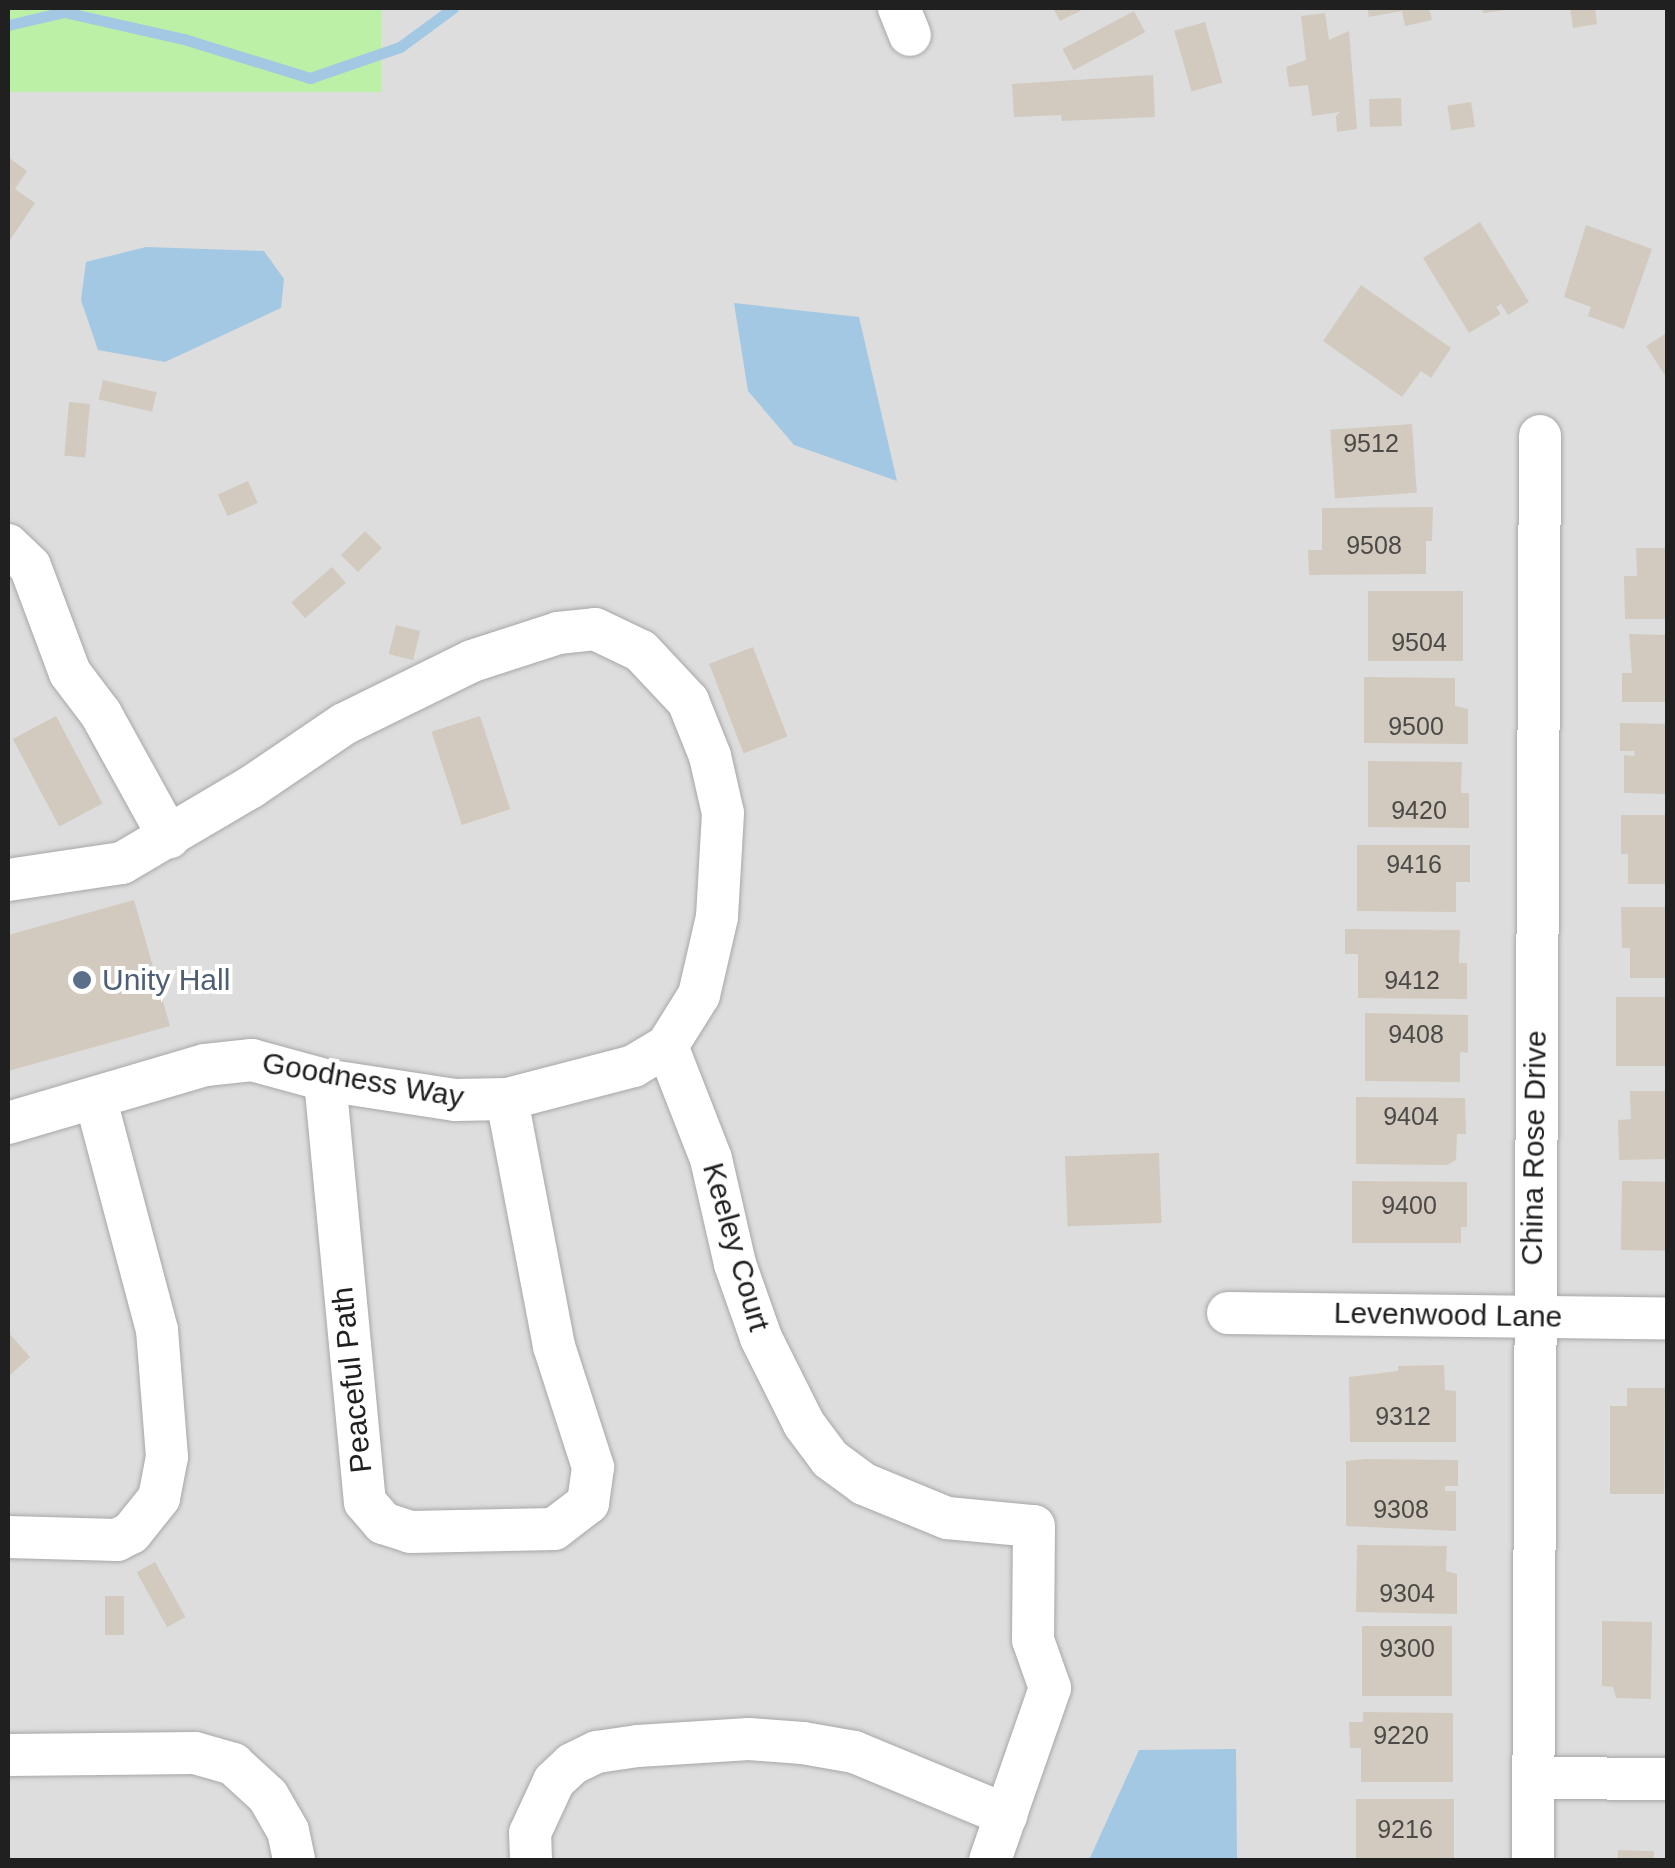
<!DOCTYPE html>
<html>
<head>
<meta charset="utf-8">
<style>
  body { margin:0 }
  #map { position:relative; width:1675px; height:1868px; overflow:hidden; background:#f1f0e5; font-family:Helvetica,sans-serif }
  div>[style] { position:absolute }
  .residential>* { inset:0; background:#dedddd }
  .grass>* { inset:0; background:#bdf0a7; transform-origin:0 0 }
  .water>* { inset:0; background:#a2c8e3 }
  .stream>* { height:11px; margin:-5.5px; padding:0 5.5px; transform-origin:5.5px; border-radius:5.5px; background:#a2c8e3 }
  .building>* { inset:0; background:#d2cabe; transform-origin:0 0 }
  .roads { filter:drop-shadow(0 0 2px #a7a7a7) drop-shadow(0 0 2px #a7a7a7) }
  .street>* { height:42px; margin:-21px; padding:0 21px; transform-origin:21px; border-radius:21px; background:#fff }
  .dots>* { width:28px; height:28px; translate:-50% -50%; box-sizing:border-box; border:5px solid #fff; border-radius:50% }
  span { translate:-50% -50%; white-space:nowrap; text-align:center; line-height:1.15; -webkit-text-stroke:8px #fff; paint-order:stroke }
  .number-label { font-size:25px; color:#4c4a48 }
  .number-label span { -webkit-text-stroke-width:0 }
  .service-label { font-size:30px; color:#4e5e75 }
  .left { translate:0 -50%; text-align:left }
  .street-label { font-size:30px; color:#202020 }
  .frame { position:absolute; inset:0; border:10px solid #202020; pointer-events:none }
</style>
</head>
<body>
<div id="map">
  <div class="residential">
    <i style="clip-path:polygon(381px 8px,1667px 8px,1667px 1860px,8px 1860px,8px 92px,379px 89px)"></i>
  </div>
  <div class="grass">
    <i style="left:8px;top:8px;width:373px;height:84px"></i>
  </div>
  <div class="water">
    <i style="clip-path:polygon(146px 247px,264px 251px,284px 279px,281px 308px,165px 362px,98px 350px,81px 300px,86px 262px)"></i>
    <i style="clip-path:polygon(734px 303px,859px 317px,897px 481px,794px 445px,748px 391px)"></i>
    <i style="clip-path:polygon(1236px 1749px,1237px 1860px,1089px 1860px,1139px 1750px)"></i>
  </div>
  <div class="stream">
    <i style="left:8px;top:25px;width:57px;rotate:-13.1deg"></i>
    <i style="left:64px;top:12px;width:123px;rotate:12.7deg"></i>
    <i style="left:184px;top:39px;width:132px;rotate:17.2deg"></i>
    <i style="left:310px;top:78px;width:95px;rotate:-19deg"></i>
    <i style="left:400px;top:47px;width:66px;rotate:-36.3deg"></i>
  </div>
  <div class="building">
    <i style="clip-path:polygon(1053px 8px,1086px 8px,1060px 21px)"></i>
    <i style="clip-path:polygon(1367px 8px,1429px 8px,1432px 20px,1405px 26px,1402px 11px,1369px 17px)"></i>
    <i style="clip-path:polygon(1482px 8px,1506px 8px,1506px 10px,1483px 13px)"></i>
    <i style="clip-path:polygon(1570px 8px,1595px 8px,1597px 24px,1573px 28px)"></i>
    <i style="left:1134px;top:11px;width:24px;height:81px;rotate:62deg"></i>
    <i style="clip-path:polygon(1325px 13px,1329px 40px,1349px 31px,1357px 129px,1337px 132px,1336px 116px,1340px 112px,1312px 116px,1308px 85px,1289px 87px,1286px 67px,1306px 60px,1301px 16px)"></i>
    <i style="left:1205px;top:22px;width:63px;height:32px;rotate:74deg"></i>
    <i style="clip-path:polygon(1153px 75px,1155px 117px,1062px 121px,1061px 115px,1014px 117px,1012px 84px)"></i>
    <i style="left:1401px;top:98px;width:28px;height:32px;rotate:88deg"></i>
    <i style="left:1471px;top:102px;width:25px;height:24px;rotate:81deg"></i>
    <i style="clip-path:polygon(8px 157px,27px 171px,15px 189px,35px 203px,8px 243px)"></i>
    <i style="clip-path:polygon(1480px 222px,1529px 302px,1508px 315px,1501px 304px,1496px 307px,1501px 314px,1469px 333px,1423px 258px)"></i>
    <i style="clip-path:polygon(1586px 225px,1652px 249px,1624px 329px,1588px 316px,1591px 307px,1564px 297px)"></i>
    <i style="clip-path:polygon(1361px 285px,1451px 348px,1431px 378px,1421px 371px,1402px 397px,1323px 341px)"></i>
    <i style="clip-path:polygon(1668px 332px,1668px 380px,1646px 346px)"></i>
    <i style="left:103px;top:380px;width:55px;height:20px;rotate:13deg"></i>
    <i style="left:69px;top:402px;width:21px;height:54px;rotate:5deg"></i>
    <i style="left:1412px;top:424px;width:69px;height:82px;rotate:86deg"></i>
    <i style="left:248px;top:481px;width:24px;height:33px;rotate:66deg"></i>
    <i style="clip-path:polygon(1433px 507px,1432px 541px,1426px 541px,1426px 574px,1309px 575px,1308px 550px,1322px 550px,1322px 508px)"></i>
    <i style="left:365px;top:531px;width:24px;height:34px;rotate:45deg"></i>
    <i style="clip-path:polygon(1636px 548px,1668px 548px,1668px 619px,1625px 619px,1624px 576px,1637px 576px)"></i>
    <i style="left:332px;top:567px;width:21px;height:54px;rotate:49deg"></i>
    <i style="left:1368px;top:591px;width:95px;height:70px"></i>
    <i style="left:396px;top:625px;width:25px;height:30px;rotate:14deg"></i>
    <i style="clip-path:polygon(1629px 634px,1668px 635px,1668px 702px,1622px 702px,1622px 673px,1632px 673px)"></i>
    <i style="left:753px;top:647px;width:96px;height:47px;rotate:69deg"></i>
    <i style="clip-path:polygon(1364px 677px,1455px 678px,1455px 706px,1468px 709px,1468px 744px,1364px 743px)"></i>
    <i style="left:56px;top:716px;width:99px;height:49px;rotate:62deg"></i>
    <i style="left:480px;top:716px;width:98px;height:51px;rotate:72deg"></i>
    <i style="clip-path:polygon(1620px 723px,1668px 724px,1668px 794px,1624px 793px,1624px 755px,1634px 756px,1635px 751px,1620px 751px)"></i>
    <i style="clip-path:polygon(1368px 761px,1462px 762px,1461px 793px,1469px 793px,1469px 828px,1368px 827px)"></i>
    <i style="clip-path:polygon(1621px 815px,1668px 815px,1668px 884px,1628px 884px,1628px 854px,1621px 854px)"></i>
    <i style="clip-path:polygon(1357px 845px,1470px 845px,1470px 882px,1456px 882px,1456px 912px,1357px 911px)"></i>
    <i style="clip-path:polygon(134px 900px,170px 1026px,8px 1071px,8px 935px)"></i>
    <i style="clip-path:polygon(1621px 907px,1668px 907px,1668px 978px,1630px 978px,1630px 948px,1622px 948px)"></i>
    <i style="clip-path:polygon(1345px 929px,1460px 930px,1459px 963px,1467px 963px,1467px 999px,1358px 998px,1358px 954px,1345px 954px)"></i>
    <i style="left:1616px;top:997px;width:52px;height:69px"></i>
    <i style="clip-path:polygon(1365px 1013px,1468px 1015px,1468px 1053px,1460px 1052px,1460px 1082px,1365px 1081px)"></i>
    <i style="clip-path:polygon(1630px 1091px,1668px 1091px,1668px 1159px,1619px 1160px,1618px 1120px,1631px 1119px)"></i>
    <i style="clip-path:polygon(1356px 1097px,1465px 1098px,1466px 1134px,1457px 1134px,1456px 1160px,1447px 1165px,1356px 1164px)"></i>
    <i style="left:1159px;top:1153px;width:70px;height:94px;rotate:88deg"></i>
    <i style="clip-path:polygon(1352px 1181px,1467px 1182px,1467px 1227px,1461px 1227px,1461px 1243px,1352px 1243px)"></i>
    <i style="left:1622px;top:1181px;width:46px;height:69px;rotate:1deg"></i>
    <i style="clip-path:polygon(8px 1332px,30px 1357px,8px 1377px)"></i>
    <i style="clip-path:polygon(1444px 1365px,1445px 1390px,1456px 1391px,1456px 1442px,1350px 1442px,1349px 1377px,1398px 1371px,1398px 1366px)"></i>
    <i style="clip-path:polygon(1627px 1388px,1665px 1388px,1664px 1494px,1610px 1494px,1610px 1406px,1627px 1406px)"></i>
    <i style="clip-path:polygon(1366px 1459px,1458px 1460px,1458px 1486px,1445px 1486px,1445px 1491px,1456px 1491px,1456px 1531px,1346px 1526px,1346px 1461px)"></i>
    <i style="clip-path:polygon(1357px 1545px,1447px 1546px,1446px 1571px,1457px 1574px,1457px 1614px,1356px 1612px)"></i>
    <i style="left:155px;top:1562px;width:63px;height:21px;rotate:61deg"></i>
    <i style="left:105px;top:1596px;width:19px;height:39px"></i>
    <i style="clip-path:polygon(1602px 1621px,1652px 1622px,1651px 1699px,1616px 1698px,1613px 1687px,1602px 1686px)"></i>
    <i style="left:1362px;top:1626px;width:90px;height:70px"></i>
    <i style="clip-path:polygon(1363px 1712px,1453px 1713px,1453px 1782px,1361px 1782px,1361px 1748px,1350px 1748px,1349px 1722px,1363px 1722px)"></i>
    <i style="left:1356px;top:1799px;width:98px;height:61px"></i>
    <i style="left:1618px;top:1850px;width:36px;height:10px;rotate:2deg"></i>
  </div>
  <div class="roads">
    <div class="street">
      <i style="left:899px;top:8px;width:29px;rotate:68deg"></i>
      <i style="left:8px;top:545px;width:30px;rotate:44deg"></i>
      <i style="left:30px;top:566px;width:114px;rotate:69.5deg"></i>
      <i style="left:70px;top:673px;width:51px;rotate:52.9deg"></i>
      <i style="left:101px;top:714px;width:141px;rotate:61.1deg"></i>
      <i style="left:8px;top:880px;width:115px;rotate:-8.5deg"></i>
      <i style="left:122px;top:863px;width:150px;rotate:-30.5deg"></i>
      <i style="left:251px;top:787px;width:112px;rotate:-34.1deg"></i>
      <i style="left:344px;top:724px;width:143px;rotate:-26.2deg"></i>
      <i style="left:472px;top:661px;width:90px;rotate:-18deg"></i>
      <i style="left:558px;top:633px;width:37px;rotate:-6deg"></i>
      <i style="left:595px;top:629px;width:51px;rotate:25.6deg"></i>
      <i style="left:641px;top:651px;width:69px;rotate:46.8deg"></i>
      <i style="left:688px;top:701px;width:59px;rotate:68.2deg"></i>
      <i style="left:710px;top:756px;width:58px;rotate:77.2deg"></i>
      <i style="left:723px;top:813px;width:104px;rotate:93.3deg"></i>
      <i style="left:717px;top:917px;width:80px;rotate:103deg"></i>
      <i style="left:699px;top:995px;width:60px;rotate:122.1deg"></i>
      <i style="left:667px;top:1046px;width:39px;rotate:149deg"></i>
      <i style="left:634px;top:1066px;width:131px;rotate:165.4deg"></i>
      <i style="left:507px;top:1099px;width:52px;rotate:178.9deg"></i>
      <i style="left:455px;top:1100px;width:132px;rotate:-171.3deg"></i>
      <i style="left:325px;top:1080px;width:76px;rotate:-164.7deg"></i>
      <i style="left:252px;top:1060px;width:47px;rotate:173.9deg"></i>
      <i style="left:205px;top:1065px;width:205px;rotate:163.6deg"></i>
      <i style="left:667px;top:1046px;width:121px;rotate:68.7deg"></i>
      <i style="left:711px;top:1159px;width:108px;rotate:77.1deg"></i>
      <i style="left:735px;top:1264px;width:78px;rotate:70.6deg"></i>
      <i style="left:761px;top:1338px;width:96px;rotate:63.4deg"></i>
      <i style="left:804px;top:1424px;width:44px;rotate:53.4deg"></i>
      <i style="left:830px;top:1459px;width:42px;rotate:36.3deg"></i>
      <i style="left:864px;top:1484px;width:90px;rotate:22.3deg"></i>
      <i style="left:947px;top:1518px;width:87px;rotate:5.3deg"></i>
      <i style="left:1034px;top:1526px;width:114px;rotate:90.5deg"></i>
      <i style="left:1033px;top:1640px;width:51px;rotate:70.5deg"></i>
      <i style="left:1050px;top:1688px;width:182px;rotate:109.2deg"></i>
      <i style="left:325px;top:1080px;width:424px;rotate:84.6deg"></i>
      <i style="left:365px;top:1502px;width:28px;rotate:49deg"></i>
      <i style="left:383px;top:1523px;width:28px;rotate:18deg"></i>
      <i style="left:410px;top:1532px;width:144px;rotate:-1.2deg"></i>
      <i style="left:554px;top:1529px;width:43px;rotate:-37.4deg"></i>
      <i style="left:588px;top:1503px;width:36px;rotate:-82deg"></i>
      <i style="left:593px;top:1467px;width:127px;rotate:-107.9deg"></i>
      <i style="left:554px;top:1346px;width:251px;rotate:-100.8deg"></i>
      <i style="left:1228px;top:1313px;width:440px;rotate:0.7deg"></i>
      <i style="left:8px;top:1537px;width:109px;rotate:1.6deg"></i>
      <i style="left:117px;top:1540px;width:16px;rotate:-27deg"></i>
      <i style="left:131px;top:1533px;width:45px;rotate:-51.3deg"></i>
      <i style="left:159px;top:1498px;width:42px;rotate:-79deg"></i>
      <i style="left:167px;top:1457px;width:127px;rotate:-94.5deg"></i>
      <i style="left:157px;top:1330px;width:238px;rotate:-104.9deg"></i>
      <i style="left:8px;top:1755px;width:187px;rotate:-0.6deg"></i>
      <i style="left:195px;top:1753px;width:40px;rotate:16deg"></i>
      <i style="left:233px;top:1764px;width:47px;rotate:42.4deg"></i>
      <i style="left:268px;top:1796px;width:40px;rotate:60.3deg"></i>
      <i style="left:288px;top:1831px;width:30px;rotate:78deg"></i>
      <i style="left:1534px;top:1778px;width:134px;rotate:0.4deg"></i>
      <i style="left:531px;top:1860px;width:27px;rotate:-92deg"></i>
      <i style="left:530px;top:1833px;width:57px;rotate:-65.2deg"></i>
      <i style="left:554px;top:1781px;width:25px;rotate:-43deg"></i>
      <i style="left:572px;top:1764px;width:28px;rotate:-26deg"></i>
      <i style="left:597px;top:1752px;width:41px;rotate:-8.3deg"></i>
      <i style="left:638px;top:1746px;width:111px;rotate:-3.6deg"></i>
      <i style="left:749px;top:1739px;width:54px;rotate:4.2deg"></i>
      <i style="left:803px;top:1743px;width:52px;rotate:10deg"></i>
      <i style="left:854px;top:1752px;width:165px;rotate:22.5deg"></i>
      <i style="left:1533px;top:1860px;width:1424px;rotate:-89.72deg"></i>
    </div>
  </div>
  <div class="dots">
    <i style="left:82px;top:980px;background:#5c6f8a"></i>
  </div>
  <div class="number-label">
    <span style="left:1371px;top:443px">9512</span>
    <span style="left:1374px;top:545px">9508</span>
    <span style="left:1419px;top:642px">9504</span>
    <span style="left:1416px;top:726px">9500</span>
    <span style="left:1419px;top:810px">9420</span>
    <span style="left:1414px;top:864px">9416</span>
    <span style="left:1412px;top:980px">9412</span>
    <span style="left:1416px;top:1034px">9408</span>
    <span style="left:1411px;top:1116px">9404</span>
    <span style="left:1409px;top:1205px">9400</span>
    <span style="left:1403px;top:1416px">9312</span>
    <span style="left:1401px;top:1509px">9308</span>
    <span style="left:1407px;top:1593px">9304</span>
    <span style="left:1407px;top:1648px">9300</span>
    <span style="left:1401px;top:1735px">9220</span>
    <span style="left:1405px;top:1829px">9216</span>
  </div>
  <div class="service-label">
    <span class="left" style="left:102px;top:980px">Unity Hall</span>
  </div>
  <div class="street-label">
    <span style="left:363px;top:1080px;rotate:10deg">Goodness Way</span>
    <span style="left:1534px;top:1148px;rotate:-89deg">China Rose Drive</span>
    <span style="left:736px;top:1247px;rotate:74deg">Keeley Court</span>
    <span style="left:1448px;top:1315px;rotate:1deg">Levenwood Lane</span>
    <span style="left:352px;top:1380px;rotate:-96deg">Peaceful Path</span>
  </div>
  <div class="frame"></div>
</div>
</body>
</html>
